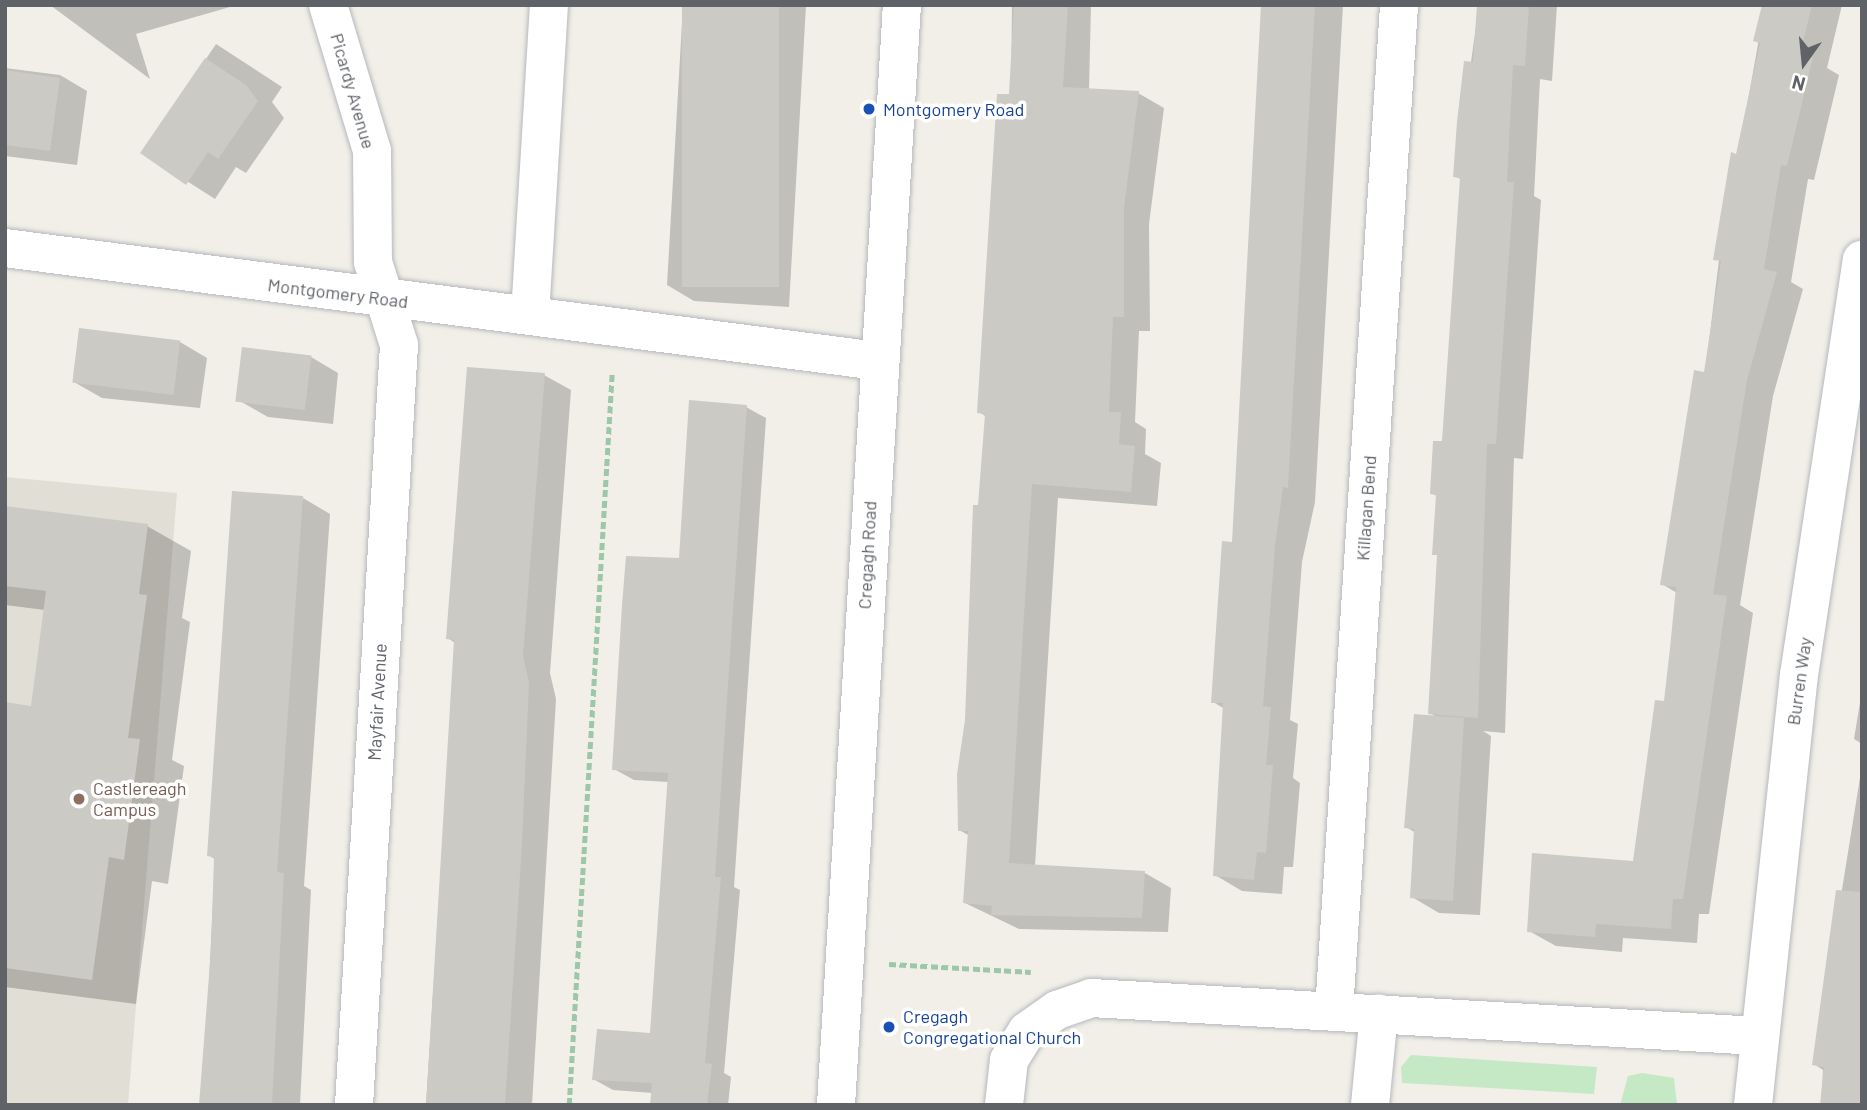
<!DOCTYPE html>
<html>
<head>
<meta charset="utf-8">
<style>
  body { margin:0 }
  #map { position:relative; width:1867px; height:1110px; overflow:hidden; background:#f1efe8; font-family:Barlow,sans-serif }
  div>[style] { position:absolute }
  .education>* { inset:0; background:#e1ded6 }
  .green>* { inset:0; background:#c5e8c5 }
  .shadow>* { inset:0; background:#0003 }
  .building>* { inset:0; background:#cccac5; transform-origin:0 0 }
  .path>* { height:4.5px; margin-top:-2.25px; transform-origin:0; background:repeating-linear-gradient(90deg,#9cc7a9 0 7px,transparent 0 10.5px) }
  .roads { filter:drop-shadow(0 0 2px #b5b8bc) drop-shadow(0 0 2px #b5b8bc) }
  .minor>* { height:38px; margin:-19px; padding:0 19px; transform-origin:19px; border-radius:19px; background:#fff }
  .dots>* { width:19px; height:19px; translate:-50% -50%; box-sizing:border-box; border:4px solid #fff; border-radius:50% }
  span { translate:-50% -50%; white-space:nowrap; text-align:center; line-height:1.15; -webkit-text-stroke:7px #fff; paint-order:stroke }
  .street-label { font-size:18px; color:#5f6368 }
  .transit-label { font-size:18px; color:#164399 }
  .left { translate:0 -50%; text-align:left }
  .education-label { font-size:18px; color:#785e54 }
  .frame { position:absolute; inset:0; border:7px solid #5f6368; pointer-events:none }
  .north { position:absolute; left:1769px; top:28px; width:70px; height:70px; -webkit-text-stroke:5px #fff; paint-order:stroke; rotate:195deg; font-size:19px; font-weight:700; line-height:28px; text-align:center; color:#5f6368 }
  .north::after { content:''; display:block; margin:auto; width:24px; height:32px; background:#5f6368; clip-path:polygon(50% 0,100% 100%,50% 72%,0 100%) }
</style>
</head>
<body>
<div id="map">
  <div class="education">
    <i style="clip-path:polygon(5px 477px,177px 493px,128px 1105px,5px 1105px)"></i>
  </div>
  <div class="green">
    <i style="clip-path:polygon(1411px 1055px,1597px 1067px,1594px 1094px,1402px 1083px,1401px 1067px)"></i>
    <i style="clip-path:polygon(1642px 1073px,1674px 1078px,1677px 1105px,1620px 1105px,1628px 1076px)"></i>
  </div>
  <div class="shadow">
    <i style="clip-path:polygon(50px 5px,237px 5px,136px 34px,150px 79px)"></i>
    <i style="clip-path:polygon(683px 5px,806px 5px,789px 307px,694px 301px,667px 285px)"></i>
    <i style="clip-path:polygon(1012px 5px,1091px 5px,1089px 90px,1138px 93px,1164px 108px,1149px 224px,1150px 331px,1139px 331px,1135px 422px,1146px 429px,1145px 454px,1161px 463px,1157px 506px,1058px 498px,1035px 866px,1145px 873px,1171px 888px,1168px 932px,1019px 929px,965px 903px,970px 836px,959px 830px,987px 417px,979px 412px,1011px 96px)"></i>
    <i style="clip-path:polygon(1263px 5px,1343px 5px,1315px 502px,1302px 562px,1290px 720px,1298px 724px,1293px 778px,1300px 783px,1293px 867px,1284px 867px,1282px 894px,1242px 891px,1215px 875px,1225px 709px,1213px 702px,1234px 544px)"></i>
    <i style="clip-path:polygon(1479px 5px,1557px 5px,1552px 81px,1540px 79px,1534px 196px,1541px 200px,1523px 459px,1514px 458px,1505px 733px,1483px 731px,1491px 736px,1480px 915px,1439px 913px,1412px 897px,1416px 833px,1406px 827px,1438px 718px,1430px 713px,1439px 556px,1438px 497px,1432px 493px,1444px 443px,1462px 180px,1455px 176px)"></i>
    <i style="clip-path:polygon(1765px 5px,1842px 5px,1827px 68px,1839px 75px,1814px 180px,1808px 179px,1791px 282px,1803px 289px,1773px 396px,1740px 605px,1753px 613px,1709px 914px,1699px 914px,1697px 943px,1623px 938px,1622px 952px,1556px 946px,1529px 931px,1635px 863px,1665px 703px,1677px 593px,1662px 584px,1705px 374px,1732px 154px,1738px 156px)"></i>
    <i style="clip-path:polygon(216px 44px,282px 87px,272px 102px,284px 118px,246px 173px,236px 167px,215px 199px,143px 153px)"></i>
    <i style="clip-path:polygon(5px 68px,60px 75px,87px 91px,77px 165px,5px 156px)"></i>
    <i style="clip-path:polygon(180px 342px,207px 358px,200px 408px,102px 398px,74px 382px)"></i>
    <i style="clip-path:polygon(311px 357px,338px 373px,333px 424px,268px 417px,240px 401px)"></i>
    <i style="clip-path:polygon(544px 375px,571px 390px,550px 673px,556px 699px,532px 1105px,426px 1105px,455px 643px,448px 638px)"></i>
    <i style="clip-path:polygon(746px 407px,766px 418px,734px 887px,740px 890px,724px 1073px,731px 1077px,728px 1105px,651px 1105px,653px 1093px,613px 1090px,593px 1079px,652px 1035px,669px 782px,634px 780px,614px 769px,680px 560px)"></i>
    <i style="clip-path:polygon(303px 498px,330px 514px,304px 886px,311px 890px,300px 1105px,203px 1105px,215px 859px,208px 855px)"></i>
    <i style="clip-path:polygon(5px 507px,147px 526px,191px 551px,182px 618px,190px 622px,172px 760px,184px 766px,168px 884px,152px 881px,136px 1004px,5px 987px,5px 704px,32px 708px,45px 610px,5px 605px)"></i>
    <i style="clip-path:polygon(1862px 690px,1862px 744px,1854px 739px)"></i>
    <i style="clip-path:polygon(1862px 765px,1862px 1105px,1821px 1105px,1823px 1070px,1814px 1064px)"></i>
  </div>
  <div class="building">
    <i style="left:682px;top:5px;width:97px;height:282px"></i>
    <i style="clip-path:polygon(1014px 5px,1068px 5px,1063px 87px,1139px 91px,1124px 208px,1124px 317px,1113px 317px,1109px 412px,1121px 412px,1119px 444px,1135px 446px,1131px 492px,1032px 484px,1009px 863px,1145px 871px,1142px 918px,991px 915px,992px 906px,963px 903px,968px 831px,958px 831px,957px 774px,965px 720px,973px 505px,978px 505px,985px 414px,977px 413px,997px 94px,1009px 94px)"></i>
    <i style="clip-path:polygon(1261px 5px,1315px 5px,1288px 488px,1283px 487px,1275px 546px,1263px 706px,1271px 707px,1266px 765px,1273px 765px,1266px 853px,1257px 852px,1254px 880px,1213px 876px,1223px 703px,1211px 703px,1222px 541px,1232px 542px)"></i>
    <i style="clip-path:polygon(1477px 5px,1529px 5px,1525px 66px,1513px 65px,1507px 182px,1514px 182px,1496px 444px,1487px 444px,1478px 718px,1428px 714px,1437px 555px,1432px 555px,1436px 495px,1430px 494px,1433px 441px,1442px 441px,1460px 178px,1453px 177px,1457px 122px,1464px 61px,1473px 62px)"></i>
    <i style="clip-path:polygon(1762px 5px,1812px 5px,1800px 54px,1813px 57px,1787px 166px,1781px 165px,1764px 269px,1777px 272px,1747px 380px,1713px 594px,1727px 596px,1683px 899px,1673px 899px,1671px 929px,1596px 924px,1595px 937px,1527px 932px,1532px 853px,1633px 861px,1655px 700px,1664px 701px,1670px 648px,1676px 587px,1660px 585px,1694px 370px,1704px 372px,1721px 261px,1713px 260px,1731px 152px,1736px 154px,1760px 43px,1753px 41px)"></i>
    <i style="clip-path:polygon(205px 58px,246px 85px,258px 101px,218px 159px,208px 152px,186px 185px,140px 153px)"></i>
    <i style="clip-path:polygon(5px 70px,60px 78px,50px 151px,5px 145px)"></i>
    <i style="left:79px;top:328px;width:102px;height:55px;rotate:7deg"></i>
    <i style="left:242px;top:347px;width:70px;height:55px;rotate:7deg"></i>
    <i style="clip-path:polygon(467px 367px,545px 373px,523px 656px,529px 683px,522px 844px,505px 1105px,426px 1105px,454px 640px,446px 639px)"></i>
    <i style="clip-path:polygon(689px 400px,747px 405px,715px 877px,721px 877px,705px 1063px,712px 1064px,707px 1105px,650px 1105px,652px 1083px,592px 1080px,597px 1029px,650px 1033px,668px 773px,612px 770px,622px 605px,626px 556px,679px 558px)"></i>
    <i style="clip-path:polygon(232px 491px,303px 496px,277px 872px,284px 873px,272px 1105px,199px 1105px,211px 950px,214px 857px,207px 856px)"></i>
    <i style="clip-path:polygon(5px 506px,148px 524px,139px 594px,147px 595px,128px 738px,140px 739px,124px 860px,109px 857px,92px 980px,5px 968px,5px 702px,31px 706px,46px 591px,5px 586px)"></i>
    <i style="clip-path:polygon(1414px 714px,1464px 718px,1453px 901px,1410px 898px,1414px 829px,1404px 828px)"></i>
    <i style="clip-path:polygon(1836px 890px,1862px 892px,1862px 1105px,1820px 1105px,1824px 1067px,1812px 1065px)"></i>
  </div>
  <div class="path">
    <i style="left:889px;top:964px;width:142px;rotate:3.2deg"></i>
    <i style="left:569px;top:1105px;width:733px;rotate:-86.64deg"></i>
  </div>
  <div class="roads">
    <div class="minor">
      <i style="left:328px;top:5px;width:152px;rotate:73.2deg"></i>
      <i style="left:372px;top:151px;width:111px;rotate:89.5deg"></i>
      <i style="left:373px;top:262px;width:87px;rotate:72.6deg"></i>
      <i style="left:399px;top:345px;width:761px;rotate:93.39deg"></i>
      <i style="left:5px;top:248px;width:880px;rotate:7.38deg"></i>
      <i style="left:530px;top:315px;width:311px;rotate:-86.5deg"></i>
      <i style="left:1334px;top:1011px;width:1008px;rotate:-86.3deg"></i>
      <i style="left:836px;top:1105px;width:1102px;rotate:-86.57deg"></i>
      <i style="left:1004px;top:1105px;width:45px;rotate:-83.7deg"></i>
      <i style="left:1009px;top:1060px;width:34px;rotate:-58deg"></i>
      <i style="left:1027px;top:1031px;width:37px;rotate:-35deg"></i>
      <i style="left:1057px;top:1010px;width:36px;rotate:-19deg"></i>
      <i style="left:1091px;top:998px;width:668px;rotate:3.26deg"></i>
      <i style="left:1370px;top:1105px;width:92px;rotate:-84.4deg"></i>
      <i style="left:1753px;top:1105px;width:432px;rotate:-83.9deg"></i>
      <i style="left:1799px;top:675px;width:420px;rotate:-81.4deg"></i>
    </div>
  </div>
  <div class="dots">
    <i style="left:869px;top:109px;background:#1a4fb4"></i>
    <i style="left:79px;top:799px;background:#8d6e63"></i>
    <i style="left:889px;top:1027px;background:#1a4fb4"></i>
  </div>
  <div class="street-label">
    <span style="left:353px;top:91px;rotate:74deg">Picardy Avenue</span>
    <span style="left:338px;top:293px;rotate:7deg">Montgomery Road</span>
    <span style="left:1366px;top:508px;rotate:-86deg">Killagan Bend</span>
    <span style="left:867px;top:555px;rotate:-87deg">Cregagh Road</span>
    <span style="left:1799px;top:681px;rotate:-82deg">Burren Way</span>
    <span style="left:377px;top:702px;rotate:-87deg">Mayfair Avenue</span>
  </div>
  <div class="transit-label">
    <span class="left" style="left:883px;top:109px">Montgomery Road</span>
    <span class="left" style="left:903px;top:1027px">Cregagh<br>Congregational Church</span>
  </div>
  <div class="education-label">
    <span class="left" style="left:93px;top:799px">Castlereagh<br>Campus</span>
  </div>
  <div class="frame"></div>
  <div class="north">N</div>
</div>
</body>
</html>
